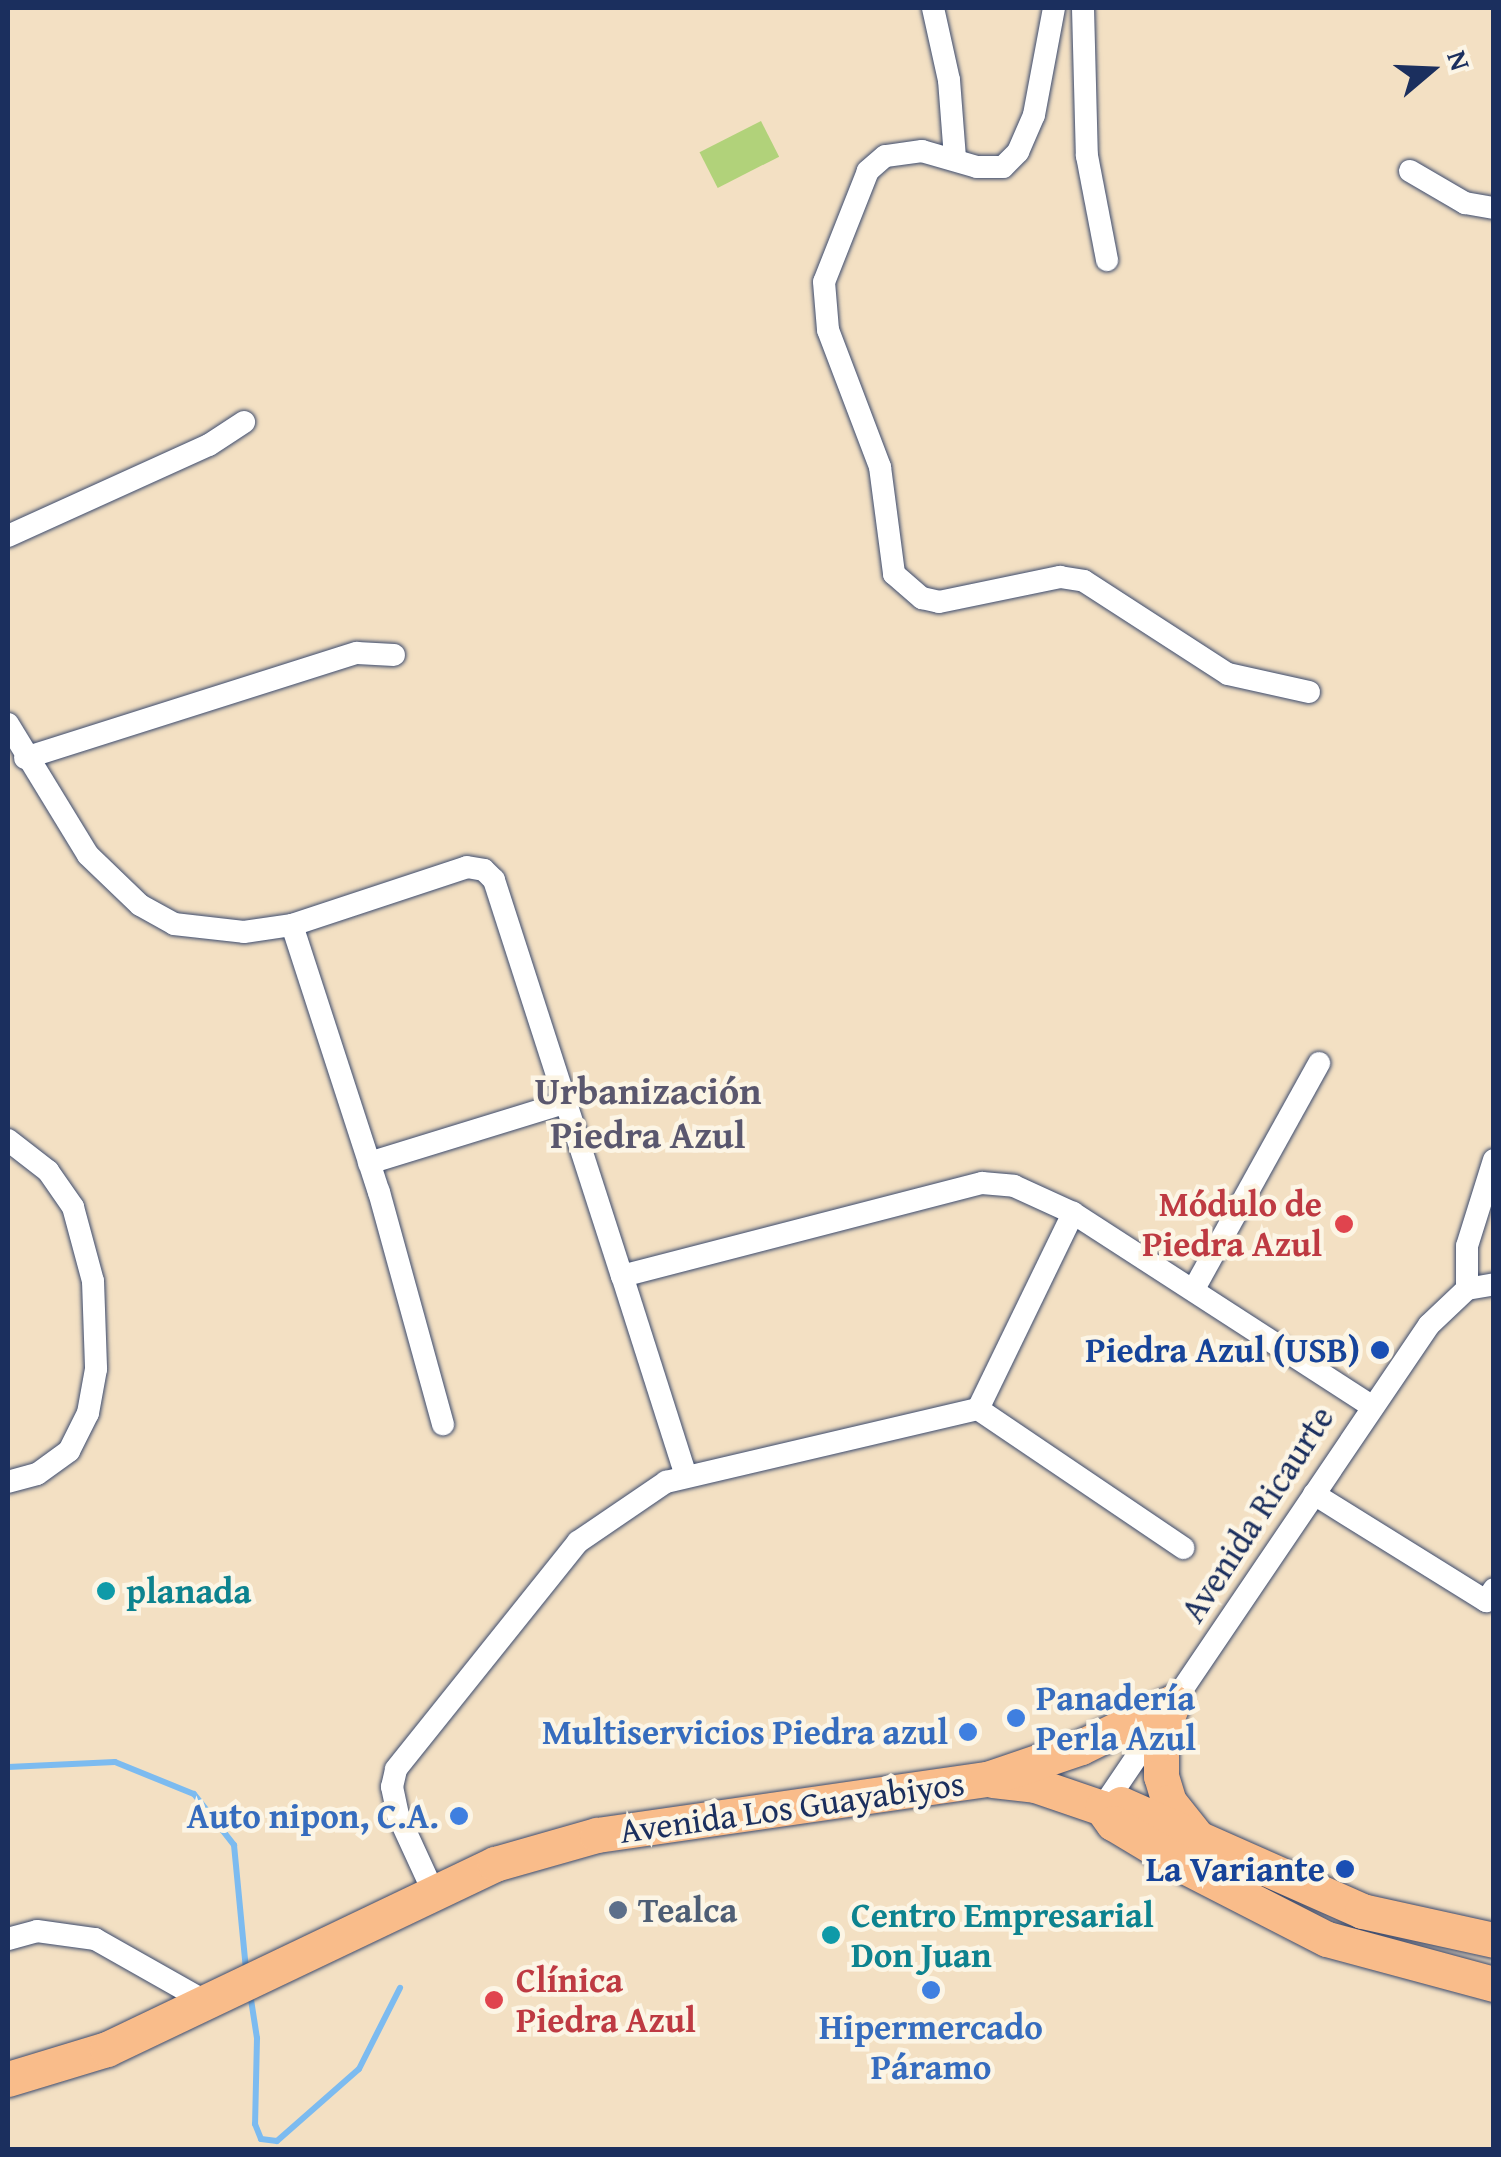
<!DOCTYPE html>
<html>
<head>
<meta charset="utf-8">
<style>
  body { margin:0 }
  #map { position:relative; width:1501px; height:2157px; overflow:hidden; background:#f3e0c3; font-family:"Gentium Book Plus",serif }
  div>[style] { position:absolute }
  .green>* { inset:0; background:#b1d27a; transform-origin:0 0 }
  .stream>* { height:6px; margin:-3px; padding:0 3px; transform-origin:3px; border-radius:3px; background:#7cbbf0 }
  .roads { filter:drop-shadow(0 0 2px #3b4a6d) drop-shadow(0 0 2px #3b4a6d) }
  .street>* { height:22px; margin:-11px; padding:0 11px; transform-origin:11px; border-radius:11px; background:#fff }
  .primary>* { height:35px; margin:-17.5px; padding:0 17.5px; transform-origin:17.5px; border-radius:17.5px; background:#f9bc8a }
  .dots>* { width:28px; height:28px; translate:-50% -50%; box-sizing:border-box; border:5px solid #fcf5e5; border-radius:50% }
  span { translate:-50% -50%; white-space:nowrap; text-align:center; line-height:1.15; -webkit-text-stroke:9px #fcf5e5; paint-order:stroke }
  .health-label { font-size:35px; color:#be3a42; font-weight:700 }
  .right { translate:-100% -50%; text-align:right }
  .left { translate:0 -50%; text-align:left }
  .transit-label { font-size:35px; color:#164399; font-weight:700 }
  .street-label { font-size:35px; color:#1b2f5e }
  .culture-label { font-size:35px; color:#0d838f; font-weight:700 }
  .shop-label { font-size:35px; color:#366cbe; font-weight:700 }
  .service-label { font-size:35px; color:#4e5e75; font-weight:700 }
  .neighbourhood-label { font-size:38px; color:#5a576e; font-weight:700 }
  .frame { position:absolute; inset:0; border:10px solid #1b2f5e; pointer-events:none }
  .north { position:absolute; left:1381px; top:20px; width:100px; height:100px; -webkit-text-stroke:8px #fcf5e5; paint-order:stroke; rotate:71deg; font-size:28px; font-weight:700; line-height:40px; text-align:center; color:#1b2f5e }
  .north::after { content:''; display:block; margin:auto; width:35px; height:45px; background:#1b2f5e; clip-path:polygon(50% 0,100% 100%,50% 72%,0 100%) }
</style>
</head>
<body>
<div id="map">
  <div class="green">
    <i style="left:761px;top:121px;width:40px;height:69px;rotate:63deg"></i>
  </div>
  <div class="stream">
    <i style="left:8px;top:1767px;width:107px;rotate:-2.7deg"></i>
    <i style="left:115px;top:1762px;width:85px;rotate:22.1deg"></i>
    <i style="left:194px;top:1794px;width:65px;rotate:51.9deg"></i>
    <i style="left:234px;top:1845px;width:126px;rotate:84.5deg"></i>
    <i style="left:250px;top:1993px;width:46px;rotate:81.2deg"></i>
    <i style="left:257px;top:2038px;width:86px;rotate:91.3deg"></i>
    <i style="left:255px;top:2124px;width:16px;rotate:68deg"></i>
    <i style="left:261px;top:2139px;width:16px;rotate:7deg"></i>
    <i style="left:277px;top:2141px;width:109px;rotate:-41.3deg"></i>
    <i style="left:359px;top:2069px;width:91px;rotate:-63.2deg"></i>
  </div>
  <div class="roads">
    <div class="street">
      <i style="left:933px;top:8px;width:74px;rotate:77.5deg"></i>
      <i style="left:949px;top:80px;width:78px;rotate:85.6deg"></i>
      <i style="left:1054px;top:8px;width:109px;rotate:100.6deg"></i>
      <i style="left:1034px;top:115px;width:40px;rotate:113.4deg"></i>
      <i style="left:1018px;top:152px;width:21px;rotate:135deg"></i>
      <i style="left:1003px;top:167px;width:26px;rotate:180deg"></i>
      <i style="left:977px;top:167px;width:57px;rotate:-163.8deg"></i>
      <i style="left:922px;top:151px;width:37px;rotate:172deg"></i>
      <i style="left:885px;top:156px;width:23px;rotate:139deg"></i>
      <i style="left:868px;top:171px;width:119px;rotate:111.6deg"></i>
      <i style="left:824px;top:282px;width:48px;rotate:85.2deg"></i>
      <i style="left:828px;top:330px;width:147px;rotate:69.2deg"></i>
      <i style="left:880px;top:467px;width:108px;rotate:82.5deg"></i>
      <i style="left:894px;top:574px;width:37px;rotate:41deg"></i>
      <i style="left:922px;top:598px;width:17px;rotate:13deg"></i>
      <i style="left:939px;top:602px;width:124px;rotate:-11.7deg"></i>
      <i style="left:1060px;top:577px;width:24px;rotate:9deg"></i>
      <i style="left:1084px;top:581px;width:171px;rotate:32.9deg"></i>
      <i style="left:1228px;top:674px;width:83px;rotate:12.5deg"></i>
      <i style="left:1083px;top:8px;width:148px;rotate:88.5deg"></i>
      <i style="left:1087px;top:156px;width:106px;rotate:79.1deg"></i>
      <i style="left:1410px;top:171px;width:64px;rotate:30.2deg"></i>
      <i style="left:1465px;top:203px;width:29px;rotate:10deg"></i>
      <i style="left:8px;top:536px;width:221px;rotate:-24.4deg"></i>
      <i style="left:209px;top:445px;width:42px;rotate:-33.3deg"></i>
      <i style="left:8px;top:724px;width:153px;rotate:58.6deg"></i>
      <i style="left:88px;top:855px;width:72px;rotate:43.9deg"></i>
      <i style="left:140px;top:905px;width:39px;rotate:29deg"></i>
      <i style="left:174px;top:924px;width:70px;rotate:6.5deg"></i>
      <i style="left:244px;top:932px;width:49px;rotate:-8.3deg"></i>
      <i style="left:292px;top:925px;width:184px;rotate:-18.3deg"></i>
      <i style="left:467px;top:867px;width:17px;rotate:10deg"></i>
      <i style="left:484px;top:870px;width:14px;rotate:45deg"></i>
      <i style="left:494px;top:880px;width:416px;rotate:72.1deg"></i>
      <i style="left:25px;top:758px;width:348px;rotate:-17.6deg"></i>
      <i style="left:357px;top:653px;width:37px;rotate:3deg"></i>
      <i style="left:292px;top:925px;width:281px;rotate:72deg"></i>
      <i style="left:379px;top:1192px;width:241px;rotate:74.6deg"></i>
      <i style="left:8px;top:1140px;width:51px;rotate:37.8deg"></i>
      <i style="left:48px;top:1171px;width:44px;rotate:55.2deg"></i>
      <i style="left:73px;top:1207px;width:77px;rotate:74.9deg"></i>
      <i style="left:93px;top:1281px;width:88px;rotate:88deg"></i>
      <i style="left:96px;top:1369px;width:45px;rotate:100.3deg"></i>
      <i style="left:88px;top:1413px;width:42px;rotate:116.6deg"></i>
      <i style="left:69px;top:1451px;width:39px;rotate:144deg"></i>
      <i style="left:37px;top:1474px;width:30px;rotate:165deg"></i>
      <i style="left:369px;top:1163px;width:204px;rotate:-17.1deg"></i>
      <i style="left:1195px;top:1287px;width:256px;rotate:-61deg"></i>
      <i style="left:1467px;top:1289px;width:43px;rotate:-90deg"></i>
      <i style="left:1467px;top:1246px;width:90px;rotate:-72.6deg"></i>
      <i style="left:978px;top:1409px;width:218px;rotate:-64.1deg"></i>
      <i style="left:686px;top:1476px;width:210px;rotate:-107.7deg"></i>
      <i style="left:622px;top:1276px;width:372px;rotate:-14.5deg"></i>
      <i style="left:982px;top:1183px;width:32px;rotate:5deg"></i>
      <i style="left:1014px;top:1186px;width:65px;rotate:24.6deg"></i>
      <i style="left:1073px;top:1213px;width:354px;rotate:32.9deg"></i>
      <i style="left:1314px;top:1494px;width:203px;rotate:31.9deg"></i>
      <i style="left:1486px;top:1601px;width:14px;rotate:-56deg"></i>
      <i style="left:1102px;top:1808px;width:583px;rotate:-55.9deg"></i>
      <i style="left:1429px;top:1325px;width:52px;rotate:-43.5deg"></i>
      <i style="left:1467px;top:1289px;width:27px;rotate:-10deg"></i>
      <i style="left:432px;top:1889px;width:81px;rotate:-114.7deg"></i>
      <i style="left:398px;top:1815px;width:29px;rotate:-102deg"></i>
      <i style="left:392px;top:1787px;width:18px;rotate:-77deg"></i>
      <i style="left:396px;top:1769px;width:291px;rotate:-51.3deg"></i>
      <i style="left:578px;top:1542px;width:107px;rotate:-34.3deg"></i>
      <i style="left:666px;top:1482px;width:320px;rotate:-13.2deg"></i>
      <i style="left:978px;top:1409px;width:248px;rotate:34.1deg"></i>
      <i style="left:8px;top:1939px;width:30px;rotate:-15deg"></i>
      <i style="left:37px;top:1931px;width:59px;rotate:7.9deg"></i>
      <i style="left:95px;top:1939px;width:130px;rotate:29.5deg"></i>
    </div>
    <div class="primary">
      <i style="left:1173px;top:1702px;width:34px;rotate:111deg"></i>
      <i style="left:1161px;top:1734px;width:42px;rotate:90deg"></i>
      <i style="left:1161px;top:1776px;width:27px;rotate:73deg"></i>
      <i style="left:1169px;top:1802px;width:45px;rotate:51.3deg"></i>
      <i style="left:993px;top:1780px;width:42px;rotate:6.8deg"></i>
      <i style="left:1035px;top:1785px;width:71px;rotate:18.9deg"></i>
      <i style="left:1121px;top:1804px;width:264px;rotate:23.9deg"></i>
      <i style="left:1362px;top:1911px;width:135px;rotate:12.4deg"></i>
      <i style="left:1102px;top:1808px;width:19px;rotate:54deg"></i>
      <i style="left:1113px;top:1823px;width:87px;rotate:31deg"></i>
      <i style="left:1188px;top:1868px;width:156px;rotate:27.1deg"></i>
      <i style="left:1327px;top:1939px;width:173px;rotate:15.1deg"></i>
      <i style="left:8px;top:2079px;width:103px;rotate:-16.9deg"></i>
      <i style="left:107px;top:2049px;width:430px;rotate:-25.5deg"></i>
      <i style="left:495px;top:1864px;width:106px;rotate:-15.9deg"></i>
      <i style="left:597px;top:1835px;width:394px;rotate:-8.2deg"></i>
      <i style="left:987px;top:1779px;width:99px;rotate:-18.8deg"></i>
      <i style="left:1081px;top:1747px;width:102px;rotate:-26.1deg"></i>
    </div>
  </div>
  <div class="dots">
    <i style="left:1344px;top:1224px;background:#e0444e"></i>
    <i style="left:1380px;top:1350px;background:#1a4fb4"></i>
    <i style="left:106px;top:1591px;background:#0f9aa8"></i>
    <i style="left:1016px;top:1718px;background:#3f7fe0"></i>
    <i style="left:968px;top:1732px;background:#3f7fe0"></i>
    <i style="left:459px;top:1816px;background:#3f7fe0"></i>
    <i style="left:1345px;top:1869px;background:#1a4fb4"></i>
    <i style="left:618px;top:1910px;background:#5c6f8a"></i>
    <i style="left:831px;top:1935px;background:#0f9aa8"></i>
    <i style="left:931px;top:1990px;background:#3f7fe0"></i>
    <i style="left:494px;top:2000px;background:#e0444e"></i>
  </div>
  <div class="health-label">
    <span class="right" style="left:1322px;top:1224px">Módulo de<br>Piedra Azul</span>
    <span class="left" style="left:516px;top:2000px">Clínica<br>Piedra Azul</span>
  </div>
  <div class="transit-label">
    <span class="right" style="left:1360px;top:1350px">Piedra Azul (USB)</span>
    <span class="right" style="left:1325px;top:1869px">La Variante</span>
  </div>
  <div class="street-label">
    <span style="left:1257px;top:1514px;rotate:-57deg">Avenida Ricaurte</span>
    <span style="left:792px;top:1807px;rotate:-8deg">Avenida Los Guayabiyos</span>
  </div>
  <div class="culture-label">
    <span class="left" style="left:126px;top:1591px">planada</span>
    <span class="left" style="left:851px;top:1935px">Centro Empresarial<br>Don Juan</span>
  </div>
  <div class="shop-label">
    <span class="left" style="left:1036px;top:1718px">Panadería<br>Perla Azul</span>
    <span class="right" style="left:948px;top:1732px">Multiservicios Piedra azul</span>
    <span class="right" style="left:439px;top:1816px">Auto nipon, C.A.</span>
    <span style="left:931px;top:2047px">Hipermercado<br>Páramo</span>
  </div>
  <div class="service-label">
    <span class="left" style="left:638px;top:1910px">Tealca</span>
  </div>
  <div class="neighbourhood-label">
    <span style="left:648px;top:1113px">Urbanización<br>Piedra Azul</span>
  </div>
  <div class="frame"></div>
  <div class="north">N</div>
</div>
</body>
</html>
